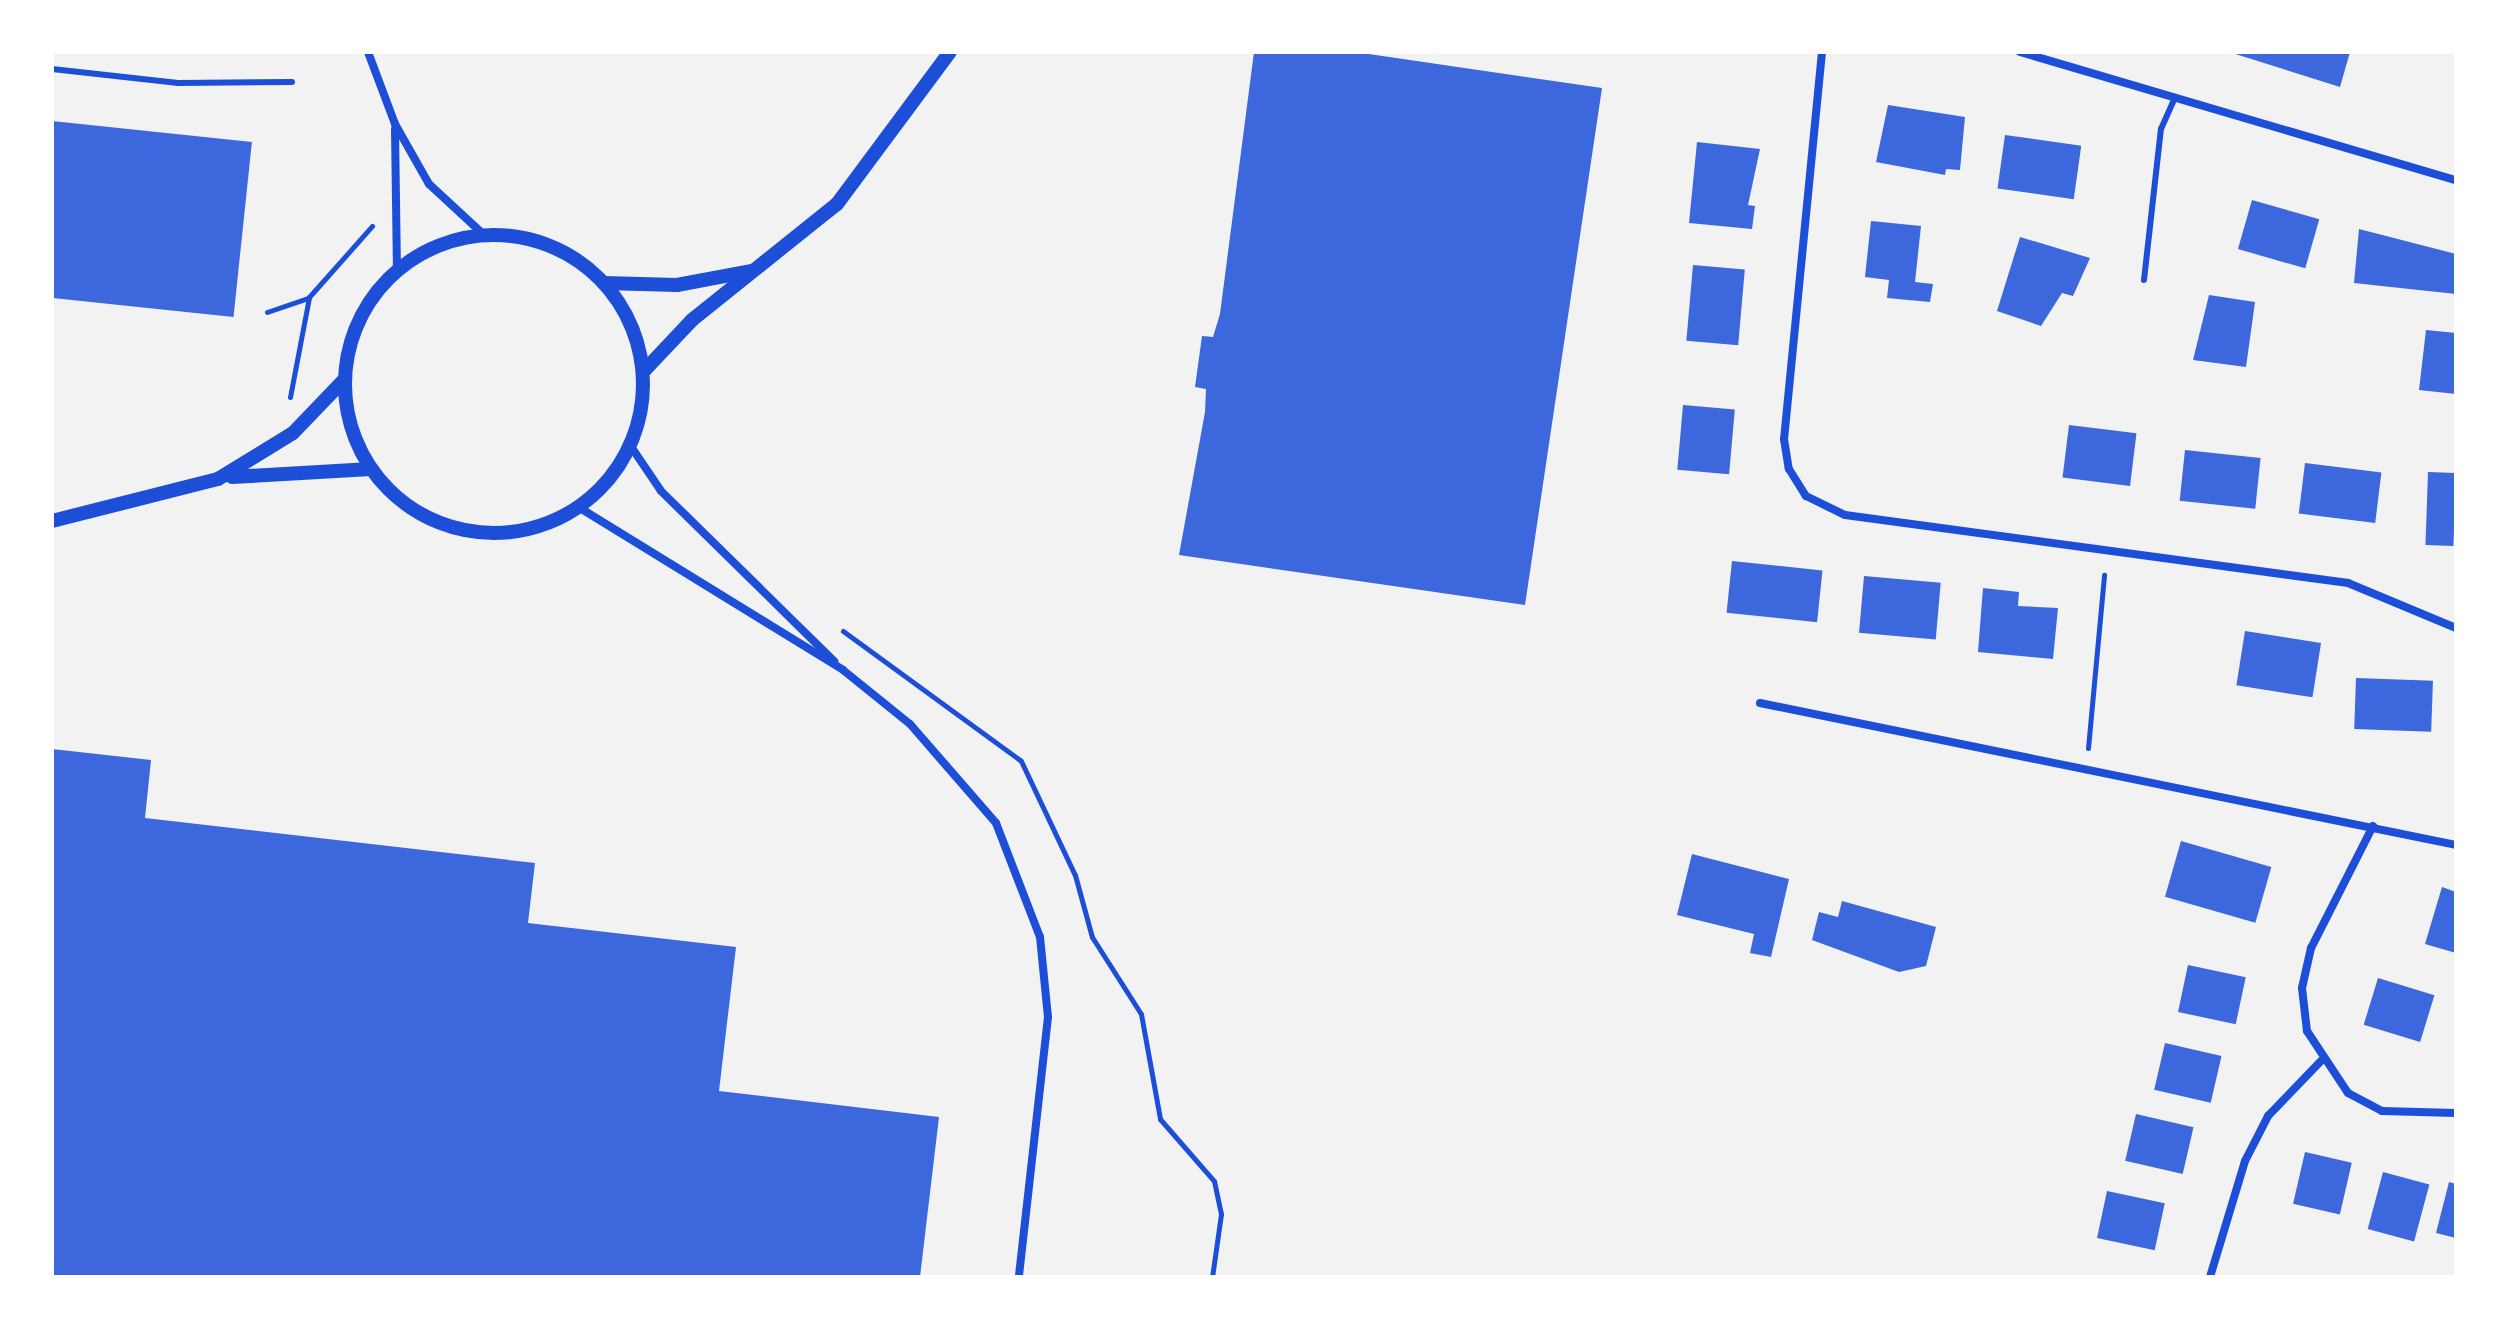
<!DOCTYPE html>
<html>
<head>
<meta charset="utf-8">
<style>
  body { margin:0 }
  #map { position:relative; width:2508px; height:1329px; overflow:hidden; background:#f2f2f2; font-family:"Golos Text",sans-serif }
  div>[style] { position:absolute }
  .building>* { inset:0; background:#3d67dc; transform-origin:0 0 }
  .path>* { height:5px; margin:-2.5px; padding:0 2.5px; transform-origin:2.5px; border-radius:2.5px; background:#1d4ed8 }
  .service>* { height:6px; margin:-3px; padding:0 3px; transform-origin:3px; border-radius:3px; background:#1d4ed8 }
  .minor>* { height:8px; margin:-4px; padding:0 4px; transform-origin:4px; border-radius:4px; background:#1d4ed8 }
  .tertiary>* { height:14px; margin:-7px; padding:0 7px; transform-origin:7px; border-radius:7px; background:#1d4ed8 }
  .tertiary>.ring { margin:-7px; padding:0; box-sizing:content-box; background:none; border:14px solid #1d4ed8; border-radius:50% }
  span { translate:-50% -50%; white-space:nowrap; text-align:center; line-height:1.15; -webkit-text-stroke:7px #fff; paint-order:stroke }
  .frame { position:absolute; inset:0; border:54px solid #fff; pointer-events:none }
</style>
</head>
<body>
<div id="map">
  <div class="building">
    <i style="clip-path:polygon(1254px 52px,1355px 52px,1602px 88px,1525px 605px,1179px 555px,1205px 412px,1206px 389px,1195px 387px,1202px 336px,1213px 337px,1220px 314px)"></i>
    <i style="clip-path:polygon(2229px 52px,2350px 52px,2340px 87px)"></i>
    <i style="clip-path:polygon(1888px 105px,1965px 117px,1960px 170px,1946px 169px,1945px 175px,1876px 162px)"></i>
    <i style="left:52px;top:121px;width:201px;height:176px;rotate:6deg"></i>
    <i style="left:2005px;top:135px;width:77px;height:54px;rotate:8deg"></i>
    <i style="clip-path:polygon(1697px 142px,1760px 149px,1748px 205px,1755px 206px,1752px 229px,1689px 223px)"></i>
    <i style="left:2252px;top:200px;width:70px;height:51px;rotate:16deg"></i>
    <i style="clip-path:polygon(1871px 221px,1921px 226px,1915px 282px,1933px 284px,1930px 302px,1887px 298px,1889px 280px,1865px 277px)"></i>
    <i style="clip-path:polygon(2359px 229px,2456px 254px,2456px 294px,2354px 283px)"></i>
    <i style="clip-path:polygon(2020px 237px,2090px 258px,2073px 296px,2062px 293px,2041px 326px,1997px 311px)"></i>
    <i style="left:1693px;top:265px;width:52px;height:76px;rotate:5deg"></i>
    <i style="clip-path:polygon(2209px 295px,2255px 302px,2246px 367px,2193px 360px)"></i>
    <i style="clip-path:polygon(2426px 330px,2456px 333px,2456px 394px,2419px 390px)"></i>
    <i style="left:1683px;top:405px;width:52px;height:65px;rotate:5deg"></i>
    <i style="left:2069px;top:425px;width:68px;height:53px;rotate:7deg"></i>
    <i style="left:2185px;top:450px;width:76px;height:51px;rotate:6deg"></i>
    <i style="left:2305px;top:463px;width:77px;height:51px;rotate:7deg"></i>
    <i style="left:2428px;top:472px;width:28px;height:73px;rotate:2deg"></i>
    <i style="left:1732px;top:561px;width:91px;height:52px;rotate:6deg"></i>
    <i style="left:1864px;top:576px;width:77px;height:57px;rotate:5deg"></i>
    <i style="clip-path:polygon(1983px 588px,2019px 592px,2018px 606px,2058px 608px,2053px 659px,1978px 652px)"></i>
    <i style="left:2245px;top:631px;width:77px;height:55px;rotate:9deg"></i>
    <i style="left:2356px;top:678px;width:77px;height:51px;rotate:2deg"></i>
    <i style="clip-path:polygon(52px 749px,151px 760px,145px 818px,535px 863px,528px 923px,736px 947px,719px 1091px,939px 1117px,920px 1277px,52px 1277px)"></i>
    <i style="left:2181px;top:841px;width:94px;height:58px;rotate:16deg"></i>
    <i style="clip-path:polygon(1692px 854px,1789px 879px,1771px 957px,1750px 953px,1754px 934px,1677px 915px)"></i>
    <i style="clip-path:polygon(2442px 887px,2456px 892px,2456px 953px,2425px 944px)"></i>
    <i style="clip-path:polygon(1842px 901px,1936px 927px,1926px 966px,1899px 972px,1812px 940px,1819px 912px,1838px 917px)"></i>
    <i style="left:2188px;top:965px;width:59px;height:48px;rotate:12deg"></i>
    <i style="left:2378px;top:978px;width:59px;height:49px;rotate:17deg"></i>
    <i style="left:2165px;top:1043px;width:58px;height:48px;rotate:13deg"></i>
    <i style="left:2136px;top:1114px;width:59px;height:48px;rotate:13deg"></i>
    <i style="left:2305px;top:1152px;width:48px;height:53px;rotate:13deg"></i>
    <i style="left:2383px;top:1172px;width:48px;height:59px;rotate:15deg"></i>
    <i style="clip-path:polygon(2449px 1182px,2456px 1184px,2456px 1238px,2436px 1233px)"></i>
    <i style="left:2107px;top:1191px;width:59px;height:48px;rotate:12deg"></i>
  </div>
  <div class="path">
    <i style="left:267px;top:312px;width:43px;rotate:-18.9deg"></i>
    <i style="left:290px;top:397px;width:102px;rotate:-79.2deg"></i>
    <i style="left:309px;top:297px;width:95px;rotate:-48.4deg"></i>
    <i style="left:843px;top:631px;width:220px;rotate:36.1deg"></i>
    <i style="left:1021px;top:761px;width:126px;rotate:64.7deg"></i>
    <i style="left:1075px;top:875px;width:64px;rotate:74.7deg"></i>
    <i style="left:1092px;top:937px;width:91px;rotate:57.5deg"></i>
    <i style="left:1141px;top:1014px;width:107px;rotate:79.7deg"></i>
    <i style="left:1160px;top:1119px;width:82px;rotate:48.9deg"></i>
    <i style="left:1214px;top:1181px;width:34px;rotate:78deg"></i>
    <i style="left:1221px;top:1214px;width:64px;rotate:98.1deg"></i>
    <i style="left:2088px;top:748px;width:174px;rotate:-84.7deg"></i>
  </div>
  <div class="service">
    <i style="left:52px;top:69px;width:127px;rotate:6.3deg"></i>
    <i style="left:178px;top:83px;width:114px;rotate:-0.5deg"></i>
    <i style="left:2144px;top:280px;width:152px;rotate:-83.6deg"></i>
    <i style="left:2161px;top:129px;width:32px;rotate:-66deg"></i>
  </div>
  <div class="minor">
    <i style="left:368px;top:52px;width:77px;rotate:69.4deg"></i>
    <i style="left:395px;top:124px;width:69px;rotate:60.5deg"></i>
    <i style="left:429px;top:184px;width:74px;rotate:42.8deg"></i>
    <i style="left:1822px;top:52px;width:389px;rotate:95.6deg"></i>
    <i style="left:1784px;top:439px;width:30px;rotate:81deg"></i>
    <i style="left:1789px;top:469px;width:32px;rotate:58deg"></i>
    <i style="left:1806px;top:496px;width:43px;rotate:26deg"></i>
    <i style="left:1845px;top:515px;width:508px;rotate:7.7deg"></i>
    <i style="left:2348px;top:583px;width:117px;rotate:22.6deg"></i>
    <i style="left:2020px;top:52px;width:454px;rotate:16.4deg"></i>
    <i style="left:395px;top:129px;width:139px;rotate:89.2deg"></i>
    <i style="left:630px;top:445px;width:55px;rotate:56deg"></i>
    <i style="left:661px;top:491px;width:243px;rotate:44.5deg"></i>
    <i style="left:580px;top:508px;width:309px;rotate:31.6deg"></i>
    <i style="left:843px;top:670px;width:86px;rotate:38.9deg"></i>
    <i style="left:910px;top:724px;width:131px;rotate:49deg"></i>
    <i style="left:996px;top:823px;width:122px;rotate:68.9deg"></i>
    <i style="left:1040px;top:937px;width:80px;rotate:84.3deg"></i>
    <i style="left:1048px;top:1017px;width:262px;rotate:96.4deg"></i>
    <i style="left:1760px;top:703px;width:710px;rotate:11.53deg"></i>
    <i style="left:2373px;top:826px;width:137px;rotate:116.9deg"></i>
    <i style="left:2311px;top:948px;width:41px;rotate:102.7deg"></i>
    <i style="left:2302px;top:988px;width:43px;rotate:83.4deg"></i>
    <i style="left:2307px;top:1031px;width:74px;rotate:56.5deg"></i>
    <i style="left:2348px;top:1093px;width:38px;rotate:28deg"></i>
    <i style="left:2382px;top:1111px;width:74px;rotate:1.5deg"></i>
    <i style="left:2210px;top:1277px;width:121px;rotate:-73.2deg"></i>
    <i style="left:2245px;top:1161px;width:51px;rotate:-62.9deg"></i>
    <i style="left:2268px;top:1116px;width:76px;rotate:-46.1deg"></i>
  </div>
  <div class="tertiary">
    <i class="ring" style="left:345px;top:235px;width:284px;height:284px"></i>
    <i style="left:604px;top:283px;width:73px;rotate:1.6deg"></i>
    <i style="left:677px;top:285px;width:75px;rotate:-10.7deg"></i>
    <i style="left:643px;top:372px;width:71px;rotate:-46.7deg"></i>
    <i style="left:692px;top:320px;width:186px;rotate:-38.7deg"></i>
    <i style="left:837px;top:204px;width:189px;rotate:-53.4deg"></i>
    <i style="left:232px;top:477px;width:139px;rotate:-3.3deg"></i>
    <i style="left:52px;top:521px;width:171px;rotate:-14.2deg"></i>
    <i style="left:218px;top:479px;width:88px;rotate:-31.5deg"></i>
    <i style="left:293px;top:433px;width:75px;rotate:-46.1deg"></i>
  </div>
  <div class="frame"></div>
</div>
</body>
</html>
